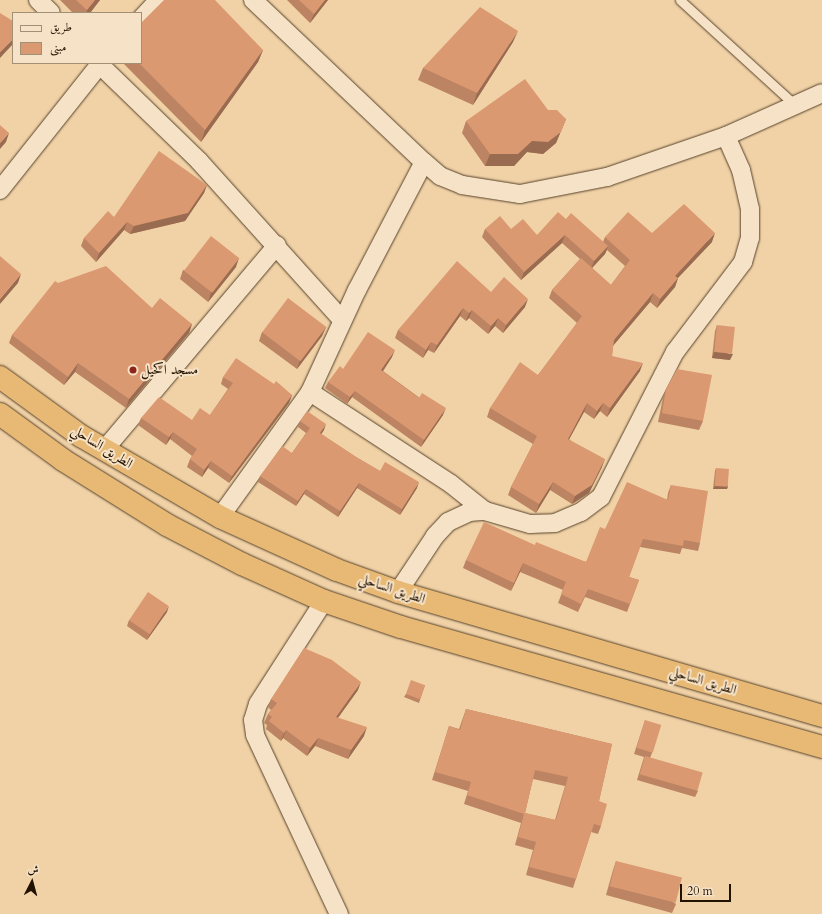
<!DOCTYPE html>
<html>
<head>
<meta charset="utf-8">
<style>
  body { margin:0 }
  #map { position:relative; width:822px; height:914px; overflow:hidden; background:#f1d2a7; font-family:Cardo,Amiri,serif }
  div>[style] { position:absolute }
  .roads { filter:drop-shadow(0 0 1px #56422a) drop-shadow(0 0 1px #56422a) }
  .service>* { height:9px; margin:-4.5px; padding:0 4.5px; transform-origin:4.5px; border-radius:4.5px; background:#f6e2c6 }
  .minor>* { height:18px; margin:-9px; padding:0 9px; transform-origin:9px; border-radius:9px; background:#f6e2c6 }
  .trunk>* { height:22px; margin:-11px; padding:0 11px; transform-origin:11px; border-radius:11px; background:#e8b974 }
  .wall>* { inset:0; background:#bc8462 }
  .shaded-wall>* { inset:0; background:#996b50 }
  .building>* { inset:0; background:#db9972; transform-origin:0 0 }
  .dots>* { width:11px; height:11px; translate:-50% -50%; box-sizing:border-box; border:2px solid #f6e2c6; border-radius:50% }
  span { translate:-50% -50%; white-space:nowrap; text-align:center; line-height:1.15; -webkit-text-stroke:4px #f6e2c6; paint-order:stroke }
  .poi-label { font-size:14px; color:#221200 }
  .left { translate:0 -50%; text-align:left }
  .street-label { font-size:14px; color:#221200 }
  .legend { position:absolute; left:12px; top:12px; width:130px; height:52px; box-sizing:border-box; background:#f6e2c6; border:1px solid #a18f77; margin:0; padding:5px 7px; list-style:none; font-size:12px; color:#221200 }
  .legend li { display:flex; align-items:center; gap:8px; height:20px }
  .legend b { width:20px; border:1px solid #a18f77 }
  .north { position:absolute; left:12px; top:862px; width:40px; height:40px; -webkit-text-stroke:3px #f6e2c6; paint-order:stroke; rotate:6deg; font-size:11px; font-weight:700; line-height:16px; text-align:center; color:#221200 }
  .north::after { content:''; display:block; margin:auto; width:14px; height:18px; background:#221200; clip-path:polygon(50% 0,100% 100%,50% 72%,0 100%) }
  .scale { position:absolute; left:680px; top:884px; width:51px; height:18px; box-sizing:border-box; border:2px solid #221200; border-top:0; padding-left:5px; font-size:12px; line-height:14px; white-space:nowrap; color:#221200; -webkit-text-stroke:3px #f6e2c6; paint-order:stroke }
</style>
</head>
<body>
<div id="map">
  <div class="roads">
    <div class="service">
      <i style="left:680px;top:0;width:154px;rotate:42.4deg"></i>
    </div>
    <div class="minor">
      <i style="left:38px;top:0;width:18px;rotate:45deg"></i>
      <i style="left:253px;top:0;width:236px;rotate:43.5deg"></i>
      <i style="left:424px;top:162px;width:21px;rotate:41deg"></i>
      <i style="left:440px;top:176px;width:24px;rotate:22deg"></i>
      <i style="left:462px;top:185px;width:59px;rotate:8.8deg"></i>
      <i style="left:520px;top:194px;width:89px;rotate:-11.1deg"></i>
      <i style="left:607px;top:177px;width:126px;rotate:-19deg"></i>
      <i style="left:726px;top:136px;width:105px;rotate:-24.1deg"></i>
      <i style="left:141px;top:19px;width:26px;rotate:-47deg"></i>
      <i style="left:98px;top:63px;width:141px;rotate:44.1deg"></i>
      <i style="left:199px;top:161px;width:214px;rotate:48deg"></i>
      <i style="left:0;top:190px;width:162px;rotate:-51.5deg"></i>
      <i style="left:310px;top:392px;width:168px;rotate:33.1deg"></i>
      <i style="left:451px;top:484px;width:43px;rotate:38.5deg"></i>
      <i style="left:104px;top:450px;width:268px;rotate:-49.8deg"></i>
      <i style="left:220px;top:517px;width:154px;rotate:-54.2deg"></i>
      <i style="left:310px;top:392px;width:112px;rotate:-65.3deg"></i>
      <i style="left:357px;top:290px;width:144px;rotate:-62.4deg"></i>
      <i style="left:398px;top:592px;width:67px;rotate:-56.5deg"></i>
      <i style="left:435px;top:536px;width:19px;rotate:-47deg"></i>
      <i style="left:448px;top:522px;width:23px;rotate:-25deg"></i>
      <i style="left:469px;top:512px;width:16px;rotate:-4deg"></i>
      <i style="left:485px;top:511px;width:47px;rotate:16.1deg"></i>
      <i style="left:530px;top:524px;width:25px;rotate:-2deg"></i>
      <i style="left:555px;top:523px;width:28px;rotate:-23deg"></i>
      <i style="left:581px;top:512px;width:25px;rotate:-37deg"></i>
      <i style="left:601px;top:497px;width:163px;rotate:-63deg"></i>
      <i style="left:675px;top:352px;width:113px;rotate:-52.9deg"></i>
      <i style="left:743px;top:262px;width:25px;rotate:-74deg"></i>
      <i style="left:750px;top:238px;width:29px;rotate:-90deg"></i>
      <i style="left:750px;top:209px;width:40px;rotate:-103deg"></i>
      <i style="left:741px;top:170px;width:37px;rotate:-114deg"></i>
      <i style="left:324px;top:601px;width:122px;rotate:122.7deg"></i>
      <i style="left:258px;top:704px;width:17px;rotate:107deg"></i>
      <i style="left:253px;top:720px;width:15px;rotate:82deg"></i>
      <i style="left:255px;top:735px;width:198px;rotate:64.9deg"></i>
    </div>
    <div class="trunk">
      <i style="left:0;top:377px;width:100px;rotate:36.1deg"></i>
      <i style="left:81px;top:436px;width:161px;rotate:30.2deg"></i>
      <i style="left:220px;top:517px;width:128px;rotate:24.4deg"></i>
      <i style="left:337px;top:570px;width:65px;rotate:19.8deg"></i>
      <i style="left:398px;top:592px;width:442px;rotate:16.3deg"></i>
      <i style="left:0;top:414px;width:78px;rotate:36.1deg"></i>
      <i style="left:63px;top:460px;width:123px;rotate:32deg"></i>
      <i style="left:167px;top:525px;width:85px;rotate:27.5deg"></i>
      <i style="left:242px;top:564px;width:90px;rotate:24.3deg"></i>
      <i style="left:324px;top:601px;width:81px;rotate:18.7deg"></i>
      <i style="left:401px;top:627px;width:438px;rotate:15.9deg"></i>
    </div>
  </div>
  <div class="wall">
    <i style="clip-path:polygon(60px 0,100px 0,90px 13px,73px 13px)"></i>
    <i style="clip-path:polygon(287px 0,328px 0,310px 23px)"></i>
    <i style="clip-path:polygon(513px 42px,473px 105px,418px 80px,423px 68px)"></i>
    <i style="clip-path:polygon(263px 50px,258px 62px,201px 142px,123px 63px,141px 63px)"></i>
    <i style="clip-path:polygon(548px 110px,566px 119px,556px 143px,543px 154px,527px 152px,514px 166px,485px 166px,462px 133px,466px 121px)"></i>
    <i style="clip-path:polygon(207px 185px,204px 193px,185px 221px,130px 234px,124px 230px,96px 262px,81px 246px,84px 238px,114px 217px)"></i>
    <i style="clip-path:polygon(evenodd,566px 219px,603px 242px,605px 237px,652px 233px,712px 242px,678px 278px,675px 287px,657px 308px,650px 302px,613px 346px,612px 356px,640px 371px,607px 417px,600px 411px,594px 419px,584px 412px,569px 439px,602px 467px,589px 493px,572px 504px,550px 490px,536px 513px,508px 495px,511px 487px,533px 444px,487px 417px,490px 408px,538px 375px,577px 323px,549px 298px,552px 290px,580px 259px,562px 243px,521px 280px,482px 237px,485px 229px,511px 229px,537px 235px,566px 219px,607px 250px,625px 266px,611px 285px,592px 268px,605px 254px,607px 250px)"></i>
    <i style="clip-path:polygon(236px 267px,208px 302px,180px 279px,183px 270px)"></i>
    <i style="clip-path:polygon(58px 283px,152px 308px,192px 324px,189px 333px,126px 408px,75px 372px,64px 385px,9px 343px,12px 335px)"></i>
    <i style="clip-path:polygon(491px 292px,525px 307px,503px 333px,495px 326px,488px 334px,469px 318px,466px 321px,460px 316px,434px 353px,428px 350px,423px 358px,395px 338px,398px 330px)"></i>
    <i style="clip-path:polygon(717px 325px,730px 360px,712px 358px,715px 331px)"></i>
    <i style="clip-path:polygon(326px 327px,322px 336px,297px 369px,259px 341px,262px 332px)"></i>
    <i style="clip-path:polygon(392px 357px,383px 371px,443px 415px,421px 447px,352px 397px,347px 404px,325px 388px,328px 382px,343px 369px)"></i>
    <i style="clip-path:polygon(223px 377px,274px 384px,292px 395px,289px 403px,229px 483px,208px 468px,202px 477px,187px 467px,190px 459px,192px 456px,170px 439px,166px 445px,138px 425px,141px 418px,192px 420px,210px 415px,228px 389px,221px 384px)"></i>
    <i style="clip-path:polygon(666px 389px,703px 421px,699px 430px,658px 422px,663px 398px)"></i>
    <i style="clip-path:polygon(300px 421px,324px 430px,321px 434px,356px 457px,380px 471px,417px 488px,400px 515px,357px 488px,338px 517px,304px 494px,296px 506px,258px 482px,260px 476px,292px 453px,306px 433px,298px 427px)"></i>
    <i style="clip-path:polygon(716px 468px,728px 486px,727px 489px,713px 489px,715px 471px)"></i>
    <i style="clip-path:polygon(671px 485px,700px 543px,698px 551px,682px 548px,680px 554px,640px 547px,629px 577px,639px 580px,627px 612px,585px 597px,578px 612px,558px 603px,563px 590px,520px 572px,511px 591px,463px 568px,466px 560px,535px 545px,586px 562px,605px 529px,667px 500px,668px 493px)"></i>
    <i style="clip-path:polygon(167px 612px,147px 640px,127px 626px,129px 620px)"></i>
    <i style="clip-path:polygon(425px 685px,419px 703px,404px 697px,406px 694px)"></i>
    <i style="clip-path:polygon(358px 690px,338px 718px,364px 736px,348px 759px,315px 746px,307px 756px,283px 738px,281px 741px,266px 729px,267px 725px,264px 723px,268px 714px,271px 710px,268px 707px,271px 699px)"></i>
    <i style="clip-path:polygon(evenodd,466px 709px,612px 744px,599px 801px,601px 826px,598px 834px,591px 832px,573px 888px,526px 875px,533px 850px,515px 845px,521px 823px,464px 804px,468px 791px,432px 780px,449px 726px,459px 729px,466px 709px,533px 779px,565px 786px,555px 820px,525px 813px,533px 779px)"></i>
    <i style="clip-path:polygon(645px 720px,652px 753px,650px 758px,698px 791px,695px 797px,637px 780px,644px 757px,634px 754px)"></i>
    <i style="clip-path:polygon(616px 861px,676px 904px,672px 913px,606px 895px,613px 870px)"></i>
  </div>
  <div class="shaded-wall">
    <i style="clip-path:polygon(95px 0,100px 0,90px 13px,86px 13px,87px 10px)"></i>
    <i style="clip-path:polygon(325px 0,328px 0,310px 23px,314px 14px)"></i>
    <i style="clip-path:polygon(518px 31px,513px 42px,473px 105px,477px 93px)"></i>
    <i style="clip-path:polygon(13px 39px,13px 44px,0 58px,0 52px)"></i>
    <i style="clip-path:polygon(263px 50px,258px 62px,201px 142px,205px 130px)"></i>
    <i style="clip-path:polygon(566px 119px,556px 143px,543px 154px,527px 152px,514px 166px,485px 166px,490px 154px,532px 141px)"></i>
    <i style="clip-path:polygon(9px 133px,6px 142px,0 149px,0 143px)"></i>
    <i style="clip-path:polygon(207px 185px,204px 193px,185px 221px,130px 234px,134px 226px)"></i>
    <i style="clip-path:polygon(127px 222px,124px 230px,96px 262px,99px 253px)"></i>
    <i style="clip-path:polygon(715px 233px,712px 242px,672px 284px,675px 276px)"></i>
    <i style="clip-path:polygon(565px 235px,562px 243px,521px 280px,524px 272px)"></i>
    <i style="clip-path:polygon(608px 246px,605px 254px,591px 269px,594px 261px)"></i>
    <i style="clip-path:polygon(239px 258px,236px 267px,208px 302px,211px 293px)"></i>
    <i style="clip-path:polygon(21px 274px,18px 283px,0 304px,0 299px)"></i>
    <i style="clip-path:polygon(678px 278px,675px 287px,657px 308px,660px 299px)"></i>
    <i style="clip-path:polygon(653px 293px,650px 302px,611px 348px,614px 340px)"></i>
    <i style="clip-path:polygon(528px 299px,525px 307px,503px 333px,506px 325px)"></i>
    <i style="clip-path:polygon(463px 308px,460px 316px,434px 353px,437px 345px)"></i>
    <i style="clip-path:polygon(472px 310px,469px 318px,466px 321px,469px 313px)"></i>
    <i style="clip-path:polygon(498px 318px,495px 326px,488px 334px,491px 326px)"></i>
    <i style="clip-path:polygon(192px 324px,189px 333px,126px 408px,129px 399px)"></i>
    <i style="clip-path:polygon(326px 327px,322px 336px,297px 369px,300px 360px)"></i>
    <i style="clip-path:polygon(431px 342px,428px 350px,423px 358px,426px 350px)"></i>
    <i style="clip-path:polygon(395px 350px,392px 357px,379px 377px,381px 370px)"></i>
    <i style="clip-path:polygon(714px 352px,733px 354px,730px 360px,712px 358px)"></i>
    <i style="clip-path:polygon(78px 363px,75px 372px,64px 385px,68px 377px)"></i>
    <i style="clip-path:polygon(643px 363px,640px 371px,607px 417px,610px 408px)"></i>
    <i style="clip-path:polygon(355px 391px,352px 397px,347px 404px,350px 397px)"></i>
    <i style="clip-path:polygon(292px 395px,289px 403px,229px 483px,232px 476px)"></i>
    <i style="clip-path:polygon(587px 403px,584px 412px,565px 447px,568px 439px)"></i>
    <i style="clip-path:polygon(603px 403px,600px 411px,594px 419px,597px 411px)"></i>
    <i style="clip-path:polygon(446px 408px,443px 415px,421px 447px,424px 440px)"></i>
    <i style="clip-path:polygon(326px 424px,324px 430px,318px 439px,320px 433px)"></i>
    <i style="clip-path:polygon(173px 432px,170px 439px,166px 445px,169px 437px)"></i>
    <i style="clip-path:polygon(605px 459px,602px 467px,589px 493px,572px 504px,575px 496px)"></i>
    <i style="clip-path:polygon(211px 461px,208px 468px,202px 477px,204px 470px)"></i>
    <i style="clip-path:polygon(419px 482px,417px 488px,400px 515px,402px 509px)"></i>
    <i style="clip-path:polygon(553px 482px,550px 490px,536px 513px,539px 504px)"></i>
    <i style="clip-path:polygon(359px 483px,357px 488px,338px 517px,340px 511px)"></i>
    <i style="clip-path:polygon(715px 486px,728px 486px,727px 489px,713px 489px)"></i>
    <i style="clip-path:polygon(306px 489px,304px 494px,296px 506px,298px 501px)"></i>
    <i style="clip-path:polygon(523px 563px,520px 572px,511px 591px,514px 583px)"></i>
    <i style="clip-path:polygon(169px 606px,167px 612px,147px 640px,150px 634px)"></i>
    <i style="clip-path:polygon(361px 682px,358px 690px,332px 726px,336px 717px)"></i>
    <i style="clip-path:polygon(367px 727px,364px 736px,348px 759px,351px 750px)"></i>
    <i style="clip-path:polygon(286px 730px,283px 738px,281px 741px,284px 733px)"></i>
    <i style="clip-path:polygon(318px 738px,315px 746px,307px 756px,310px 748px)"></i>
  </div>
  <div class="building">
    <i style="clip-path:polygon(76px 0,95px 0,87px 10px)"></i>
    <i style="clip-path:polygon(164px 0,215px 0,263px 50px,205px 130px,139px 63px,141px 63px,141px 23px)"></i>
    <i style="clip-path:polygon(299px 0,325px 0,314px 14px)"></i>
    <i style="clip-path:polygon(480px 7px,518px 31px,477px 93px,423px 68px)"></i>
    <i style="clip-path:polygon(0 13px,13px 21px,13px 39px,0 52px)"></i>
    <i style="clip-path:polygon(525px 79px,548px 110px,557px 110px,566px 119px,561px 132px,548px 142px,532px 141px,518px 154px,490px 154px,466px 121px)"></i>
    <i style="clip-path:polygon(0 125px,9px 133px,0 143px)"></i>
    <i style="clip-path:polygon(159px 151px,207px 185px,188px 213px,134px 226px,127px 222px,99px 253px,84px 238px,108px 211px,114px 217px)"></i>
    <i style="clip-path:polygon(684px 204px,715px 233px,675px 276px,678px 278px,660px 299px,653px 293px,614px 340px,612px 356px,643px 363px,610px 408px,603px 403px,597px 411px,587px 403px,568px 439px,605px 459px,592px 485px,575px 496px,553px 482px,539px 504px,511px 487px,537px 436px,490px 408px,520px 362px,538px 375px,582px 316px,552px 290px,581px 258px,611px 285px,630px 260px,605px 237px,628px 212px,652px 233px)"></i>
    <i style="clip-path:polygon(558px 212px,566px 219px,571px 213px,608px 246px,594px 261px,565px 235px,524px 272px,485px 229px,500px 216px,511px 229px,523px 219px,537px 235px)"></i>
    <i style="left:211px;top:236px;width:36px;height:44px;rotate:38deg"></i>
    <i style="clip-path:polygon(0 256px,21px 274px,0 299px)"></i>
    <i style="clip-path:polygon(457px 261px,491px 292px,504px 277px,528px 299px,506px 325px,498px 318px,491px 326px,472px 310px,469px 313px,463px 308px,437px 345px,431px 342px,426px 350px,398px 330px)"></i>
    <i style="clip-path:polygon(106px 266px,152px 308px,160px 298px,192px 324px,129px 399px,78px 363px,68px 377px,12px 335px,55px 281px,58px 283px)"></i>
    <i style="left:288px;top:298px;width:48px;height:43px;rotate:37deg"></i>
    <i style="left:717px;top:325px;width:18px;height:27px;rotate:6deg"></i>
    <i style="clip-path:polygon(368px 332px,395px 350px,381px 370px,419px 398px,422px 393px,446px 408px,424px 440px,355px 391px,350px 397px,328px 382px,340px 366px,343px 369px)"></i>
    <i style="clip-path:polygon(236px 358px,274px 384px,276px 381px,292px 395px,232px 476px,211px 461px,204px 470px,190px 459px,197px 449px,173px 432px,169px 437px,141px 418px,159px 397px,192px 420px,200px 408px,210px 415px,233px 383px,223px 377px)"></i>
    <i style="clip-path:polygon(677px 369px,712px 375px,703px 421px,662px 413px,666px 389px)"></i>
    <i style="clip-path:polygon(307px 411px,326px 424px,320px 433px,356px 457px,380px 471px,385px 462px,419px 482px,402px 509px,359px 483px,340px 511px,306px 489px,298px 501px,260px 476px,282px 446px,292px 453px,310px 428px,300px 421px)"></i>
    <i style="left:716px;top:468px;width:13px;height:18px;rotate:4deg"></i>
    <i style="clip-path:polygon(627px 482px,668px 500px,671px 485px,708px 491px,700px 543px,684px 540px,683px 546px,643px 539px,629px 577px,639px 580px,630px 604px,588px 589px,581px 604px,561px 594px,566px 582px,523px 563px,514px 583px,466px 560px,484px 522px,535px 545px,536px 542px,586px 562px,600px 527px,605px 529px)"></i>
    <i style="left:148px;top:592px;width:25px;height:34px;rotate:34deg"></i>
    <i style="clip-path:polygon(304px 648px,332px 660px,361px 682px,336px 717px,367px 727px,351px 750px,318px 738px,310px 748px,286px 730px,284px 733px,269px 721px,272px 717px,268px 714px,277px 703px,271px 699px)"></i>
    <i style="left:411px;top:680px;width:15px;height:15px;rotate:20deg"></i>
    <i style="clip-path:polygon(evenodd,466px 709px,612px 744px,599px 801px,607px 804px,601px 826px,594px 824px,576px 879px,529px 867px,536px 842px,518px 837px,524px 814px,467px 795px,471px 782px,435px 772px,449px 726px,460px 730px,466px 709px,535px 770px,568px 777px,556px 820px,525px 813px,535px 770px)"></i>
    <i style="left:645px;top:720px;width:17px;height:29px;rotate:17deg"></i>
    <i style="left:645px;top:756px;width:60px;height:19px;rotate:16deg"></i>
    <i style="left:616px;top:861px;width:68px;height:26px;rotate:14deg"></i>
  </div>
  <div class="dots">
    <i style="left:133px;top:370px;background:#8f2418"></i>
  </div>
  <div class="poi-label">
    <span class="left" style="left:141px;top:370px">مسجد اكحيل</span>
  </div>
  <div class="street-label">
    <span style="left:102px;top:447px;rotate:32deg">الطريق الساحلي</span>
    <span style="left:392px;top:589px;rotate:18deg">الطريق الساحلي</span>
    <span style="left:703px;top:681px;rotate:16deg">الطريق الساحلي</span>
  </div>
  <ul class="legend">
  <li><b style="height:5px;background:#f6e2c6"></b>طريق</li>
  <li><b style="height:11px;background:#db9972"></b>مبنى</li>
  </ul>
  <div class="north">ش</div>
  <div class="scale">20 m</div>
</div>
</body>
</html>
